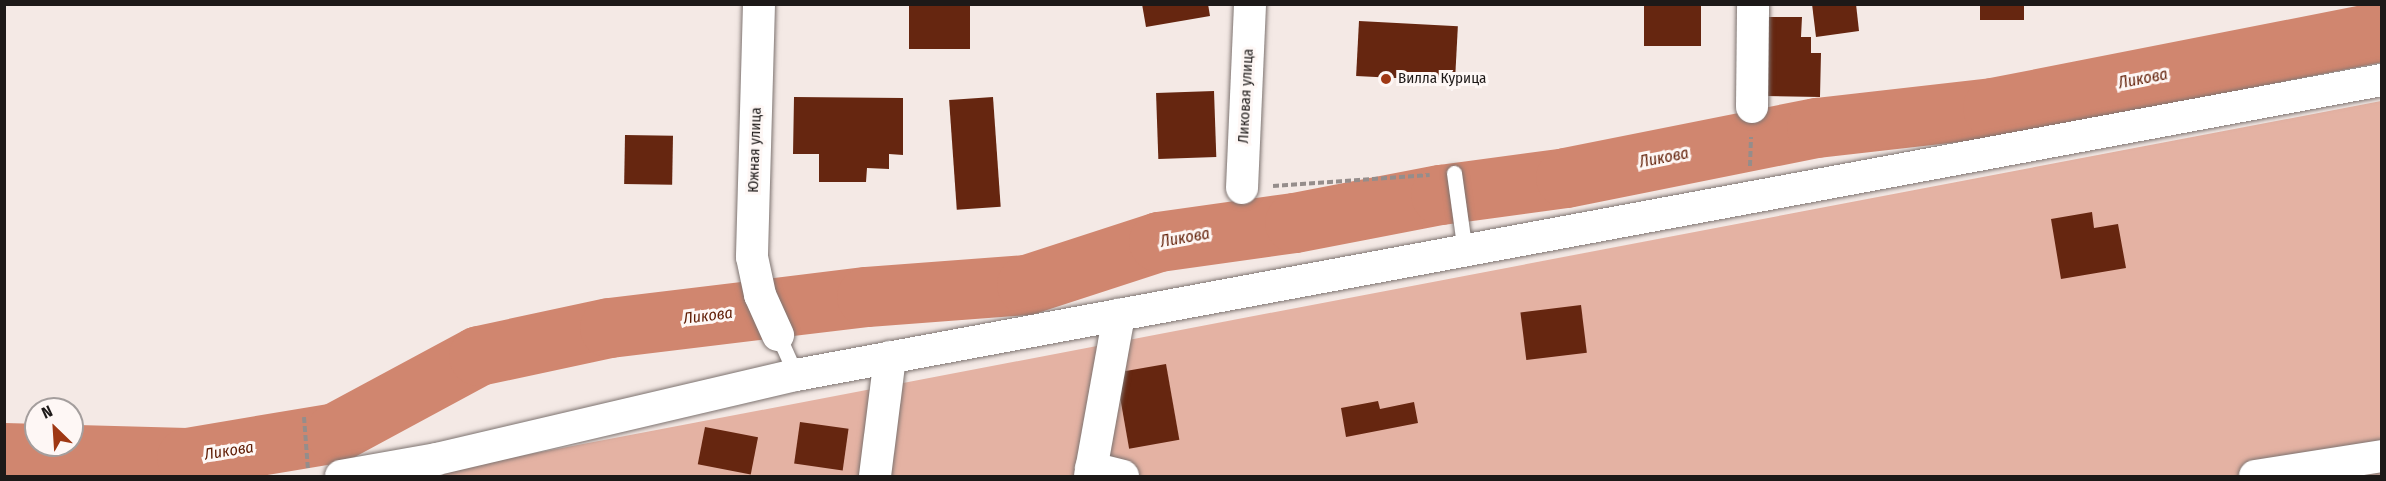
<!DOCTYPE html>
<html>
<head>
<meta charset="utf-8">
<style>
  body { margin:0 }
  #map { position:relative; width:2386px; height:481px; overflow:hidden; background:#f4e9e5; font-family:"Fira Sans Condensed",sans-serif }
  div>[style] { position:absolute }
  .green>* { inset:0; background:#e4b2a3 }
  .river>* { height:60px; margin:-30px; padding:0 30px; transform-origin:30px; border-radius:30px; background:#d0866f }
  .building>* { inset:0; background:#662610; transform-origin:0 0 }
  .path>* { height:4px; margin-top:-2px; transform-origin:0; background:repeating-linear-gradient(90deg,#958d8b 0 6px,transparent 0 9px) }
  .roads { filter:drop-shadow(0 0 2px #7d7370) drop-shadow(0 0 2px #7d7370) }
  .lane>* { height:15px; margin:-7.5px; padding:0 7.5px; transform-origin:7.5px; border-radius:7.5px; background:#fff }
  .street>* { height:32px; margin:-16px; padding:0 16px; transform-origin:16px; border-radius:16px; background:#fff }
  .dots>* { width:16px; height:16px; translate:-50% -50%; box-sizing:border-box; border:3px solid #fef7f5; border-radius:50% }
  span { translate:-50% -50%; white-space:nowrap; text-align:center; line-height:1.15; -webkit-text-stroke:6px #fef7f5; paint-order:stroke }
  .poi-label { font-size:15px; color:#1d1918 }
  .left { translate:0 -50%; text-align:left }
  .street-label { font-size:15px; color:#1d1918 }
  .water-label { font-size:16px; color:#601d05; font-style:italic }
  .frame { position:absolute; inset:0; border:6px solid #1d1918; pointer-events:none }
  .north { position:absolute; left:24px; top:397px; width:60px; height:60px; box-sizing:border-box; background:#fef7f5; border:2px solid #a49e9d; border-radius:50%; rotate:335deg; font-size:16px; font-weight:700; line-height:24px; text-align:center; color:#1d1918 }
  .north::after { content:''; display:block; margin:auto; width:21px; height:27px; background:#9f3814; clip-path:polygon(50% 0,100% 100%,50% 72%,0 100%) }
</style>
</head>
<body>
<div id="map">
  <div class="green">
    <i style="clip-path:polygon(2381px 101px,2381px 476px,383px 476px,426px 474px)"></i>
  </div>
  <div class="river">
    <i style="left:4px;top:453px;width:183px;rotate:1.6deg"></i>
    <i style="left:187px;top:458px;width:151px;rotate:-9.5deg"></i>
    <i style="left:336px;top:433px;width:162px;rotate:-28.3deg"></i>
    <i style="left:479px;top:356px;width:134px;rotate:-12.1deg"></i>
    <i style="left:610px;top:328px;width:259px;rotate:-6.9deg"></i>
    <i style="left:867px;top:297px;width:160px;rotate:-4.3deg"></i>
    <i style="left:1027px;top:285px;width:139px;rotate:-18deg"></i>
    <i style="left:1159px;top:242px;width:137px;rotate:-8deg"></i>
    <i style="left:1295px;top:223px;width:149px;rotate:-10.9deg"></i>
    <i style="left:1441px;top:195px;width:126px;rotate:-7.7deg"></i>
    <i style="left:1566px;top:178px;width:256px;rotate:-11.3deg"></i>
    <i style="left:1817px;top:128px;width:177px;rotate:-6.5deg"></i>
    <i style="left:1993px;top:108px;width:396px;rotate:-11.1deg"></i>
  </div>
  <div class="building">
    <i style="left:909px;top:4px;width:61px;height:45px"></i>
    <i style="clip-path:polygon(1142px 4px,1208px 4px,1210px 16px,1146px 27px)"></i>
    <i style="left:1644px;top:4px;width:57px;height:42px"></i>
    <i style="clip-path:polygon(1812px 4px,1856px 4px,1859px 31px,1816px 37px)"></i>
    <i style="left:1980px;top:4px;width:44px;height:16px"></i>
    <i style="clip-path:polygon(1767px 17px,1802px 17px,1801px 37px,1811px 37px,1811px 53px,1821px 53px,1820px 97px,1765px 96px)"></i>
    <i style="left:1359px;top:21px;width:99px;height:55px;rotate:3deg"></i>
    <i style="left:1214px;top:91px;width:66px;height:58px;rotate:88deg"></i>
    <i style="clip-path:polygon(794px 97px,903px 98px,903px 155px,889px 154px,889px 169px,867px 168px,866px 182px,819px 182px,819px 154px,793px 154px)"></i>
    <i style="left:993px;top:97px;width:110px;height:44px;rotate:86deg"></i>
    <i style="left:625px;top:135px;width:48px;height:49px;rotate:1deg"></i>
    <i style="clip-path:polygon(2092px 212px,2094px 228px,2118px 224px,2126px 268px,2061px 279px,2051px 219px)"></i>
    <i style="left:1581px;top:305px;width:48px;height:61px;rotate:83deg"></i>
    <i style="left:1166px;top:364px;width:77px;height:51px;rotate:80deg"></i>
    <i style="clip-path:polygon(1378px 401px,1380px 409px,1414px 402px,1418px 423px,1346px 437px,1341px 408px)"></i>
    <i style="left:800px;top:422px;width:49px;height:42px;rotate:8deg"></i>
    <i style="left:705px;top:427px;width:54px;height:38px;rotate:11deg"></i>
  </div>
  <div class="path">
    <i style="left:1750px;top:166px;width:29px;rotate:-88deg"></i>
    <i style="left:1273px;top:186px;width:157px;rotate:-4deg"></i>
    <i style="left:304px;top:417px;width:53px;rotate:85.7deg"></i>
  </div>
  <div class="roads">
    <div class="lane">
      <i style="left:1454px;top:173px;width:80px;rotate:82.1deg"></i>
      <i style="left:778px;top:335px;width:44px;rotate:65.8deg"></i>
    </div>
    <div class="street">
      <i style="left:759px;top:4px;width:253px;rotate:91.6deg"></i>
      <i style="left:752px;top:257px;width:39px;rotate:78deg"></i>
      <i style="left:760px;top:295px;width:44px;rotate:65.8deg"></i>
      <i style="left:1752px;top:107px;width:103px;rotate:-89.4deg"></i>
      <i style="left:1242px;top:188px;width:184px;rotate:-87.5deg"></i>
      <i style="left:1091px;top:468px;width:33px;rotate:14deg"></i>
      <i style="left:341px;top:476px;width:97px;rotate:-10deg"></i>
      <i style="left:437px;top:459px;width:369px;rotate:-13.2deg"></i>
      <i style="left:796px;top:375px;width:1613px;rotate:-10.54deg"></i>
      <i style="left:875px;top:476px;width:120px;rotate:-82.8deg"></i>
      <i style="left:1090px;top:476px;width:164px;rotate:-79.8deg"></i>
      <i style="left:2255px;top:476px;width:129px;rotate:-8.9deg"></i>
    </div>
  </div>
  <div class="dots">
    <i style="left:1386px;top:79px;background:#9f3814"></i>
  </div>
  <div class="poi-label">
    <span class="left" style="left:1398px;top:79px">Вилла Курица</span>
  </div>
  <div class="street-label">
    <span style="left:1246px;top:96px;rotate:-87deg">Ликовая улица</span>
    <span style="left:755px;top:150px;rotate:-88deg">Южная улица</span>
  </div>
  <div class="water-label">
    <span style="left:2143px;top:79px;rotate:-11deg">Ликова</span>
    <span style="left:1664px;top:158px;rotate:-11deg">Ликова</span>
    <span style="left:1185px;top:238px;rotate:-10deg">Ликова</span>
    <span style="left:708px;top:316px;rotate:-7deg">Ликова</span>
    <span style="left:229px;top:451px;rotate:-9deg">Ликова</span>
  </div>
  <div class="frame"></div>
  <div class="north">N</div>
</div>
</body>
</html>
